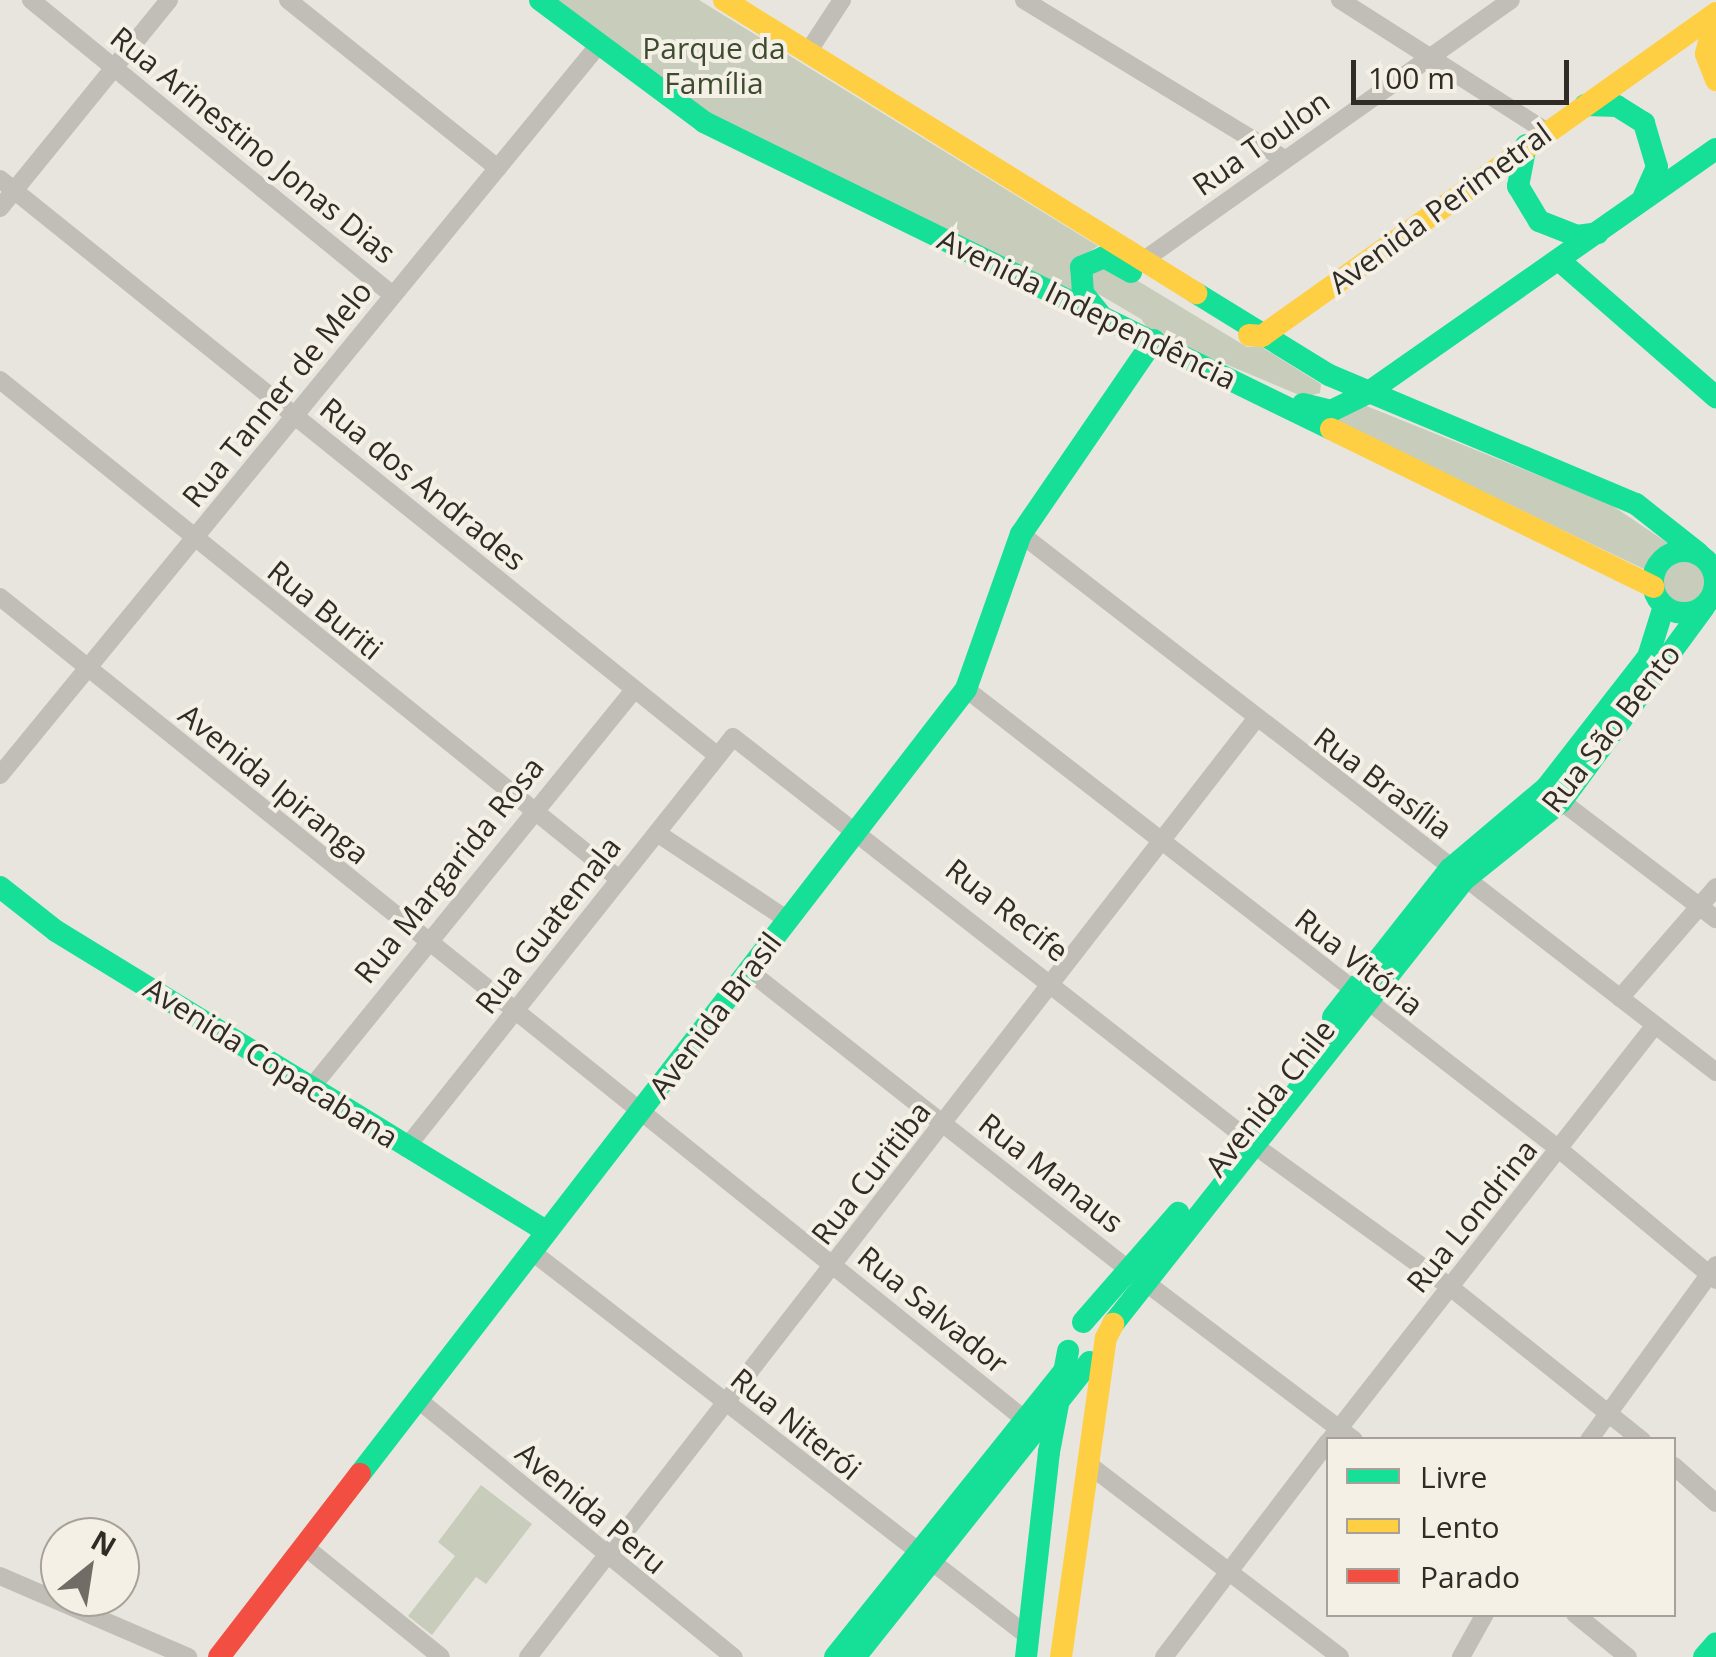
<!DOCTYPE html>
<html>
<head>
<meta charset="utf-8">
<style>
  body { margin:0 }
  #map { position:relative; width:1716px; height:1657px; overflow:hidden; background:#e8e5de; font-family:"Open Sans",sans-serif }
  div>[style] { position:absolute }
  .green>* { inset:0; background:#c7cdba }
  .round { border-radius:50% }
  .street>* { height:18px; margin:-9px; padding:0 9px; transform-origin:9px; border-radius:9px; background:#c1bdb7 }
  .fast>* { height:22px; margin:-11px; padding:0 11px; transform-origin:11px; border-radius:11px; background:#16e098 }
  .fast>.ring { margin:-11px; padding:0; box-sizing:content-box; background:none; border:22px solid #16e098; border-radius:50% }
  .slow>* { height:22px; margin:-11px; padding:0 11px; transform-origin:11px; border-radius:11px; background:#ffcf43 }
  .jam>* { height:22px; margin:-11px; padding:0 11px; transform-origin:11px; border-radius:11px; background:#f24e42 }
  span { translate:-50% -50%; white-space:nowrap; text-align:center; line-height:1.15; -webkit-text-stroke:8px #f5f0e5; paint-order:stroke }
  .park-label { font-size:30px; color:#3d4b2e }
  .street-label { font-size:30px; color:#312b26 }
  .legend { position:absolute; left:1326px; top:1437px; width:350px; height:180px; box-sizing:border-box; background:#f5f0e5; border:2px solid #a7a199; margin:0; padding:12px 18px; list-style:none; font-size:30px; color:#312b26 }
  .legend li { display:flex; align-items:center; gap:20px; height:50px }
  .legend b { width:50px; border:2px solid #a7a199 }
  .north { position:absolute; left:40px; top:1517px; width:100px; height:100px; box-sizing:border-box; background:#f5f0e5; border:2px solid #a7a199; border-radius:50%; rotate:30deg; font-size:28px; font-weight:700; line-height:40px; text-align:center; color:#312b26 }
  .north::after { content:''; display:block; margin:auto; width:35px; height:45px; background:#716c66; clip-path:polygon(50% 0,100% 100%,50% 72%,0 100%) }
  .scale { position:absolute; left:1351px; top:60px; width:218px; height:45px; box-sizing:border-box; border:5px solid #312b26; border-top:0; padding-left:12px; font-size:30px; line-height:35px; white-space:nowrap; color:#312b26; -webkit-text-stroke:8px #f5f0e5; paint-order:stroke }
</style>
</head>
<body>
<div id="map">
  <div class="green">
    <i style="clip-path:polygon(547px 0,699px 0,1098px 246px,1077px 259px,1073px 296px,748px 139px)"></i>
    <i style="clip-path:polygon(1110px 264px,1247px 347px,1260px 346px,1321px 384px,1320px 393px,1304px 397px,1151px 333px,1141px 319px,1090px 289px,1087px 277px)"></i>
    <i style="clip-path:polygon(1364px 405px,1610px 504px,1672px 546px,1644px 569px,1326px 417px)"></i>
    <i class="round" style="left:1663px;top:560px;width:44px;height:44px"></i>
    <i style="clip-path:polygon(481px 1485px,532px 1524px,486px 1584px,476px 1577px,432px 1635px,408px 1616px,455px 1556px,438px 1542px)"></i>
  </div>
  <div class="street">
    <i style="left:31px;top:0;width:467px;rotate:39.2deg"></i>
    <i style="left:288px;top:0;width:269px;rotate:38.7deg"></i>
    <i style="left:1024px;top:0;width:305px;rotate:31.4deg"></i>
    <i style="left:1340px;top:0;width:244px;rotate:32.5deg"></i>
    <i style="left:808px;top:52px;width:62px;rotate:-56.8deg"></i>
    <i style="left:0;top:179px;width:921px;rotate:38.79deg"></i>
    <i style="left:0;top:208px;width:268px;rotate:-50.9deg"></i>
    <i style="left:1141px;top:262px;width:453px;rotate:-35.3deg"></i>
    <i style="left:0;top:380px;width:795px;rotate:38.87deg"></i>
    <i style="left:1021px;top:534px;width:879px;rotate:37.74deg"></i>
    <i style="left:1715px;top:589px;width:1px;rotate:-45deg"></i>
    <i style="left:0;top:597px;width:1325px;rotate:38.75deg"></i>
    <i style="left:966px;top:689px;width:752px;rotate:37.81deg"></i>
    <i style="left:1560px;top:1150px;width:203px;rotate:39.8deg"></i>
    <i style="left:0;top:775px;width:941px;rotate:-50.65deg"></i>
    <i style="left:1553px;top:795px;width:205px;rotate:37.3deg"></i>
    <i style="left:657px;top:833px;width:157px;rotate:33.6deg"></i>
    <i style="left:749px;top:971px;width:485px;rotate:38.2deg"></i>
    <i style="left:1620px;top:998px;width:147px;rotate:-49.1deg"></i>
    <i style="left:311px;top:1088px;width:513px;rotate:-50.94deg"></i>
    <i style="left:1254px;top:1145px;width:242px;rotate:35.9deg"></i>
    <i style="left:1450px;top:1287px;width:246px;rotate:38.6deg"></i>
    <i style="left:406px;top:1148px;width:525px;rotate:-51.49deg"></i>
    <i style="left:733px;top:737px;width:645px;rotate:38.01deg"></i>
    <i style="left:531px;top:1251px;width:630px;rotate:37.78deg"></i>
    <i style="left:1145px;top:1282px;width:262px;rotate:37.1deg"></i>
    <i style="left:416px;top:1398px;width:410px;rotate:39.2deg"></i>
    <i style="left:1330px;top:1440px;width:527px;rotate:-51.93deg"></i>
    <i style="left:1589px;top:1440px;width:216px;rotate:-54deg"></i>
    <i style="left:1088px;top:1464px;width:317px;rotate:37.4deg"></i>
    <i style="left:1674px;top:1466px;width:56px;rotate:41.4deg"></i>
    <i style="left:304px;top:1546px;width:176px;rotate:39deg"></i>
    <i style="left:0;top:1576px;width:205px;rotate:23.3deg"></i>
    <i style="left:1575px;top:1614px;width:68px;rotate:39.1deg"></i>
    <i style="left:528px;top:1657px;width:1186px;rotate:-52.19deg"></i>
    <i style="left:1164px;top:1657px;width:270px;rotate:-52.7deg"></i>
    <i style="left:1461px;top:1657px;width:49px;rotate:-60.8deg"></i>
  </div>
  <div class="fast">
    <i style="left:540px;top:0;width:204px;rotate:36.6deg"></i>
    <i style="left:704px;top:122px;width:698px;rotate:26.09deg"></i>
    <i style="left:1585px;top:105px;width:32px;rotate:2deg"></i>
    <i style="left:1617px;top:106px;width:32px;rotate:32deg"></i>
    <i style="left:1644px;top:123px;width:46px;rotate:73.5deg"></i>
    <i style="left:1657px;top:167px;width:34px;rotate:114deg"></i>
    <i style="left:1526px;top:145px;width:42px;rotate:101deg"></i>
    <i style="left:1518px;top:186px;width:41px;rotate:59deg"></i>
    <i style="left:1539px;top:221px;width:41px;rotate:21.5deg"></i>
    <i style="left:1577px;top:236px;width:21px;rotate:-8deg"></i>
    <i style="left:1561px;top:262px;width:206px;rotate:41.1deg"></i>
    <i style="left:1196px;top:293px;width:156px;rotate:31.7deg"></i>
    <i style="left:1329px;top:375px;width:333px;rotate:22.8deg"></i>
    <i style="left:1636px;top:504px;width:79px;rotate:38.3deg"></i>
    <i style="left:1099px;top:313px;width:26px;rotate:-129deg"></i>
    <i style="left:1083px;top:293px;width:26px;rotate:-94deg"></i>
    <i style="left:1081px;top:267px;width:25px;rotate:-23deg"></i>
    <i style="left:1104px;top:257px;width:31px;rotate:29deg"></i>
    <i style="left:1303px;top:404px;width:29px;rotate:14deg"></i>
    <i style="left:1331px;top:411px;width:39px;rotate:-26deg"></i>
    <i style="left:1366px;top:394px;width:427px;rotate:-35deg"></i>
    <i class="ring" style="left:1653px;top:551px;width:40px;height:40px"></i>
    <i style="left:0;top:887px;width:71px;rotate:38.2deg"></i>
    <i style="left:56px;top:931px;width:575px;rotate:31.48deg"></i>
    <i style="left:1333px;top:1017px;width:189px;rotate:-51.7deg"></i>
    <i style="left:1450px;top:869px;width:126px;rotate:-40.2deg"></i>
    <i style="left:1546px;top:788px;width:166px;rotate:-52.1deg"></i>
    <i style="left:1648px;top:657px;width:53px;rotate:-72.6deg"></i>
    <i style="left:1083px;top:1322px;width:145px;rotate:-48.9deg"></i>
    <i style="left:1113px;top:1324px;width:566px;rotate:-51.67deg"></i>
    <i style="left:1464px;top:880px;width:124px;rotate:-38.8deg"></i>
    <i style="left:1561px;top:802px;width:242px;rotate:-53.7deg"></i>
    <i style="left:360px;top:1474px;width:992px;rotate:-52.33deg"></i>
    <i style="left:966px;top:689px;width:164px;rotate:-70.5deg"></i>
    <i style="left:1021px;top:534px;width:235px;rotate:-55.6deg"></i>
    <i style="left:835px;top:1657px;width:366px;rotate:-51.3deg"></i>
    <i style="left:855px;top:1657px;width:377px;rotate:-51.5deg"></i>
    <i style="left:1026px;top:1657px;width:206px;rotate:-83.6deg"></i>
    <i style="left:1049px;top:1452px;width:103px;rotate:-79.3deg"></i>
    <i style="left:1704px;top:1657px;width:18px;rotate:-49deg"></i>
  </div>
  <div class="slow">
    <i style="left:724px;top:0;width:556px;rotate:31.83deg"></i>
    <i style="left:1716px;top:16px;width:39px;rotate:105deg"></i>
    <i style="left:1706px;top:54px;width:28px;rotate:69deg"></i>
    <i style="left:1249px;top:335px;width:13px;rotate:4deg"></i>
    <i style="left:1262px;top:336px;width:557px;rotate:-35.43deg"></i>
    <i style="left:1331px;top:429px;width:359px;rotate:26.1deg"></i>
    <i style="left:1061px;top:1657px;width:322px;rotate:-82deg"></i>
    <i style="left:1106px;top:1338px;width:16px;rotate:-63deg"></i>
  </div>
  <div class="jam">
    <i style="left:219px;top:1657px;width:231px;rotate:-52.4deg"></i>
  </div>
  <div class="park-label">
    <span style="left:714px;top:65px">Parque da<br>Família</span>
  </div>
  <div class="street-label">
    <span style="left:1261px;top:143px;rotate:-35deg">Rua Toulon</span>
    <span style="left:253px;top:145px;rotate:39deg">Rua Arinestino Jonas Dias</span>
    <span style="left:1440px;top:208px;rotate:-36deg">Avenida Perimetral</span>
    <span style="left:1087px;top:309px;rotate:26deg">Avenida Independência</span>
    <span style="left:277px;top:394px;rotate:-51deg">Rua Tanner de Melo</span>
    <span style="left:423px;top:484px;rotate:39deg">Rua dos Andrades</span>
    <span style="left:325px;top:610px;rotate:39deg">Rua Buriti</span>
    <span style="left:1611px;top:728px;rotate:-52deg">Rua São Bento</span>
    <span style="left:1383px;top:783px;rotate:37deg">Rua Brasília</span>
    <span style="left:274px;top:784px;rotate:39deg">Avenida Ipiranga</span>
    <span style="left:449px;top:870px;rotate:-51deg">Rua Margarida Rosa</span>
    <span style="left:1007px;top:910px;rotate:38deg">Rua Recife</span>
    <span style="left:548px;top:925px;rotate:-52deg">Rua Guatemala</span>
    <span style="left:1359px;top:962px;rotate:38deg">Rua Vitória</span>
    <span style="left:715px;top:1015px;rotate:-53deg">Avenida Brasil</span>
    <span style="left:271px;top:1063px;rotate:32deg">Avenida Copacabana</span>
    <span style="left:1270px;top:1098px;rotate:-52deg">Avenida Chile</span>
    <span style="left:871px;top:1173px;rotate:-52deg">Rua Curitiba</span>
    <span style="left:1051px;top:1173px;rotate:38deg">Rua Manaus</span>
    <span style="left:1472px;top:1216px;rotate:-51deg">Rua Londrina</span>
    <span style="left:933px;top:1310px;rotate:39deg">Rua Salvador</span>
    <span style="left:796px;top:1424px;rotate:39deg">Rua Niterói</span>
    <span style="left:591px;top:1508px;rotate:40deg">Avenida Peru</span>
  </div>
  <ul class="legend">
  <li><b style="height:12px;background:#16e098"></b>Livre</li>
  <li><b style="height:12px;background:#ffcf43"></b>Lento</li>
  <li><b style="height:12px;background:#f24e42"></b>Parado</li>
  </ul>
  <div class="north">N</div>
  <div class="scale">100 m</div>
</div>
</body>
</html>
